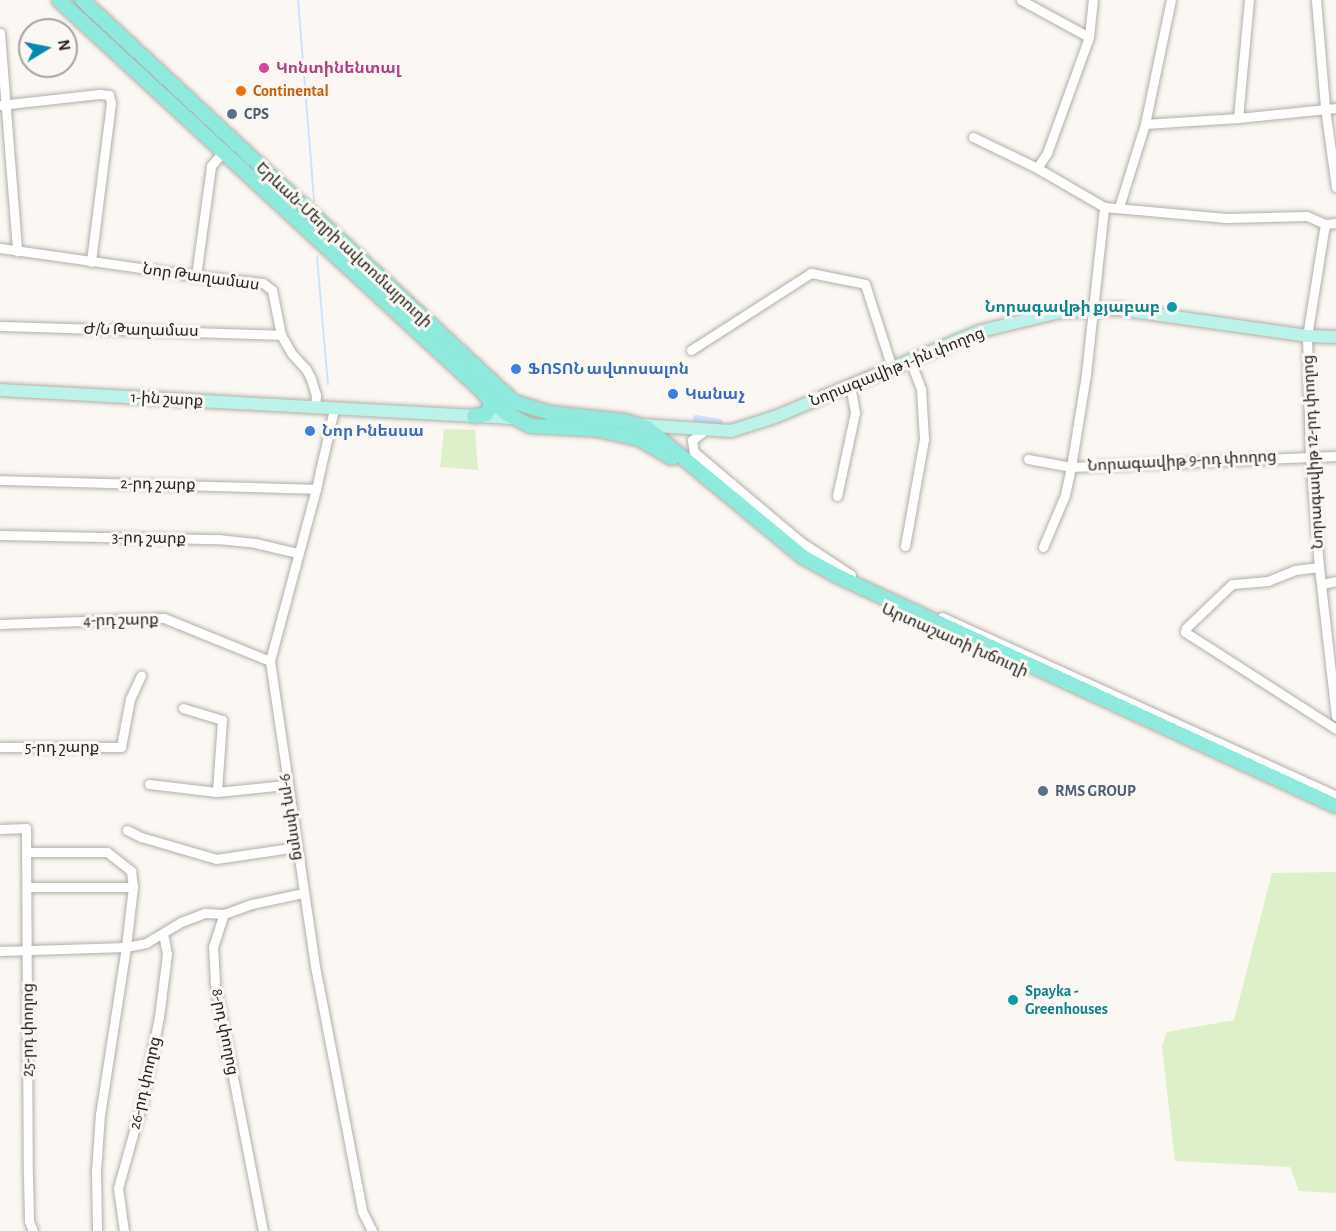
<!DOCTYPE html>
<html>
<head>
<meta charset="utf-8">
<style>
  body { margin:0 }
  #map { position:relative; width:1336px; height:1231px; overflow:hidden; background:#fbf7f2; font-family:"Alegreya Sans","Noto Sans Armenian",sans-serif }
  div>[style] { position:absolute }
  .green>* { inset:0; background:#ddf0c9 }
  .stream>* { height:2px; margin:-1px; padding:0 1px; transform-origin:1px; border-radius:1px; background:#cbe3ff }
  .canal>* { height:7px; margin:-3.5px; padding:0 3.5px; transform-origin:3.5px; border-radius:3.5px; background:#cbe3ff }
  .roads { filter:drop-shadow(0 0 2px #b2aea9) drop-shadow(0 0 2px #b2aea9) }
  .minor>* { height:9px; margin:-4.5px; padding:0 4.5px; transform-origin:4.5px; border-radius:4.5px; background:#fff }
  .major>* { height:12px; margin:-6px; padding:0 6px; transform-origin:6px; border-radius:6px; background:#bbf2ea }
  .highway>* { height:14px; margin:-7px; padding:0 7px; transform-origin:7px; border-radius:7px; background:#8eeadc }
  .dots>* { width:16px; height:16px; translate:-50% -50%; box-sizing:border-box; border:3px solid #fbf7f2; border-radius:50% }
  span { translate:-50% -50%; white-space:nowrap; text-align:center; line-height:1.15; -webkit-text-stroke:6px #fbf7f2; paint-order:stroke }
  .hotel-label { font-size:16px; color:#b23c85; font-weight:700 }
  .left { translate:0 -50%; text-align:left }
  .food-label { font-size:16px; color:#c56008; font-weight:700 }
  .service-label { font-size:16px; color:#4e5e75; font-weight:700 }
  .street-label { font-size:16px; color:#262523 }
  .culture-label { font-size:16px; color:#0d838f; font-weight:700 }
  .right { translate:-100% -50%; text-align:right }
  .shop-label { font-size:16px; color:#366cbe; font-weight:700 }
  .north { position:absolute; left:18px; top:18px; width:60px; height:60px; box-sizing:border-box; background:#fbf7f2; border:2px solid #a6a39f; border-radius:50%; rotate:80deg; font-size:16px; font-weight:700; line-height:24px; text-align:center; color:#262523 }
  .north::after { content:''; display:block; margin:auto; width:21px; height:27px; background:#038aaa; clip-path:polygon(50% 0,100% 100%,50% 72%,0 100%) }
</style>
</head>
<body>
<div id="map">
  <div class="green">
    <i style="clip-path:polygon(444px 429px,475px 430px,478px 470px,440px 467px)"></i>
    <i style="clip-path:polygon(1336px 872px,1336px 1193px,1299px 1191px,1290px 1167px,1175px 1161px,1162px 1046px,1167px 1032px,1234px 1020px,1272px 873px)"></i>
  </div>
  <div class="stream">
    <i style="left:298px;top:0;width:202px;rotate:85.4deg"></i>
    <i style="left:317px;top:257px;width:128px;rotate:85.1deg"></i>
  </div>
  <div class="canal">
    <i style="left:696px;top:418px;width:23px;rotate:10deg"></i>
  </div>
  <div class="roads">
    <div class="minor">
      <i style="left:1021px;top:0;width:77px;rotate:28.6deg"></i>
      <i style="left:1316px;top:0;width:108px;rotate:85.2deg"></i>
      <i style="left:1325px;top:108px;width:80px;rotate:82.1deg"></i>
      <i style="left:0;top:33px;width:219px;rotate:85.5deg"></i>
      <i style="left:0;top:105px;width:100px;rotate:-6.3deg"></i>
      <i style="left:99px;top:94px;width:10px;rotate:6deg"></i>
      <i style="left:109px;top:95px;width:8px;rotate:76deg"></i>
      <i style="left:111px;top:103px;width:160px;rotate:97.2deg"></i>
      <i style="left:1238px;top:118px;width:119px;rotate:-84.7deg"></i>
      <i style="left:1145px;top:124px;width:93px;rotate:-3.7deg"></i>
      <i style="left:1238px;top:118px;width:99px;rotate:-5.8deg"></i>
      <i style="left:973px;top:137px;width:71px;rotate:25.8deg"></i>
      <i style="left:1037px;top:168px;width:78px;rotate:30.2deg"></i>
      <i style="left:1104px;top:207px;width:123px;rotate:5.1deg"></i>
      <i style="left:1227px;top:218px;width:80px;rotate:-1.4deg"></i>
      <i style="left:1307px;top:216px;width:20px;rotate:24deg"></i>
      <i style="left:1325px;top:224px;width:11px;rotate:-5deg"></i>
      <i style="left:1037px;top:168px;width:18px;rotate:-56deg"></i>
      <i style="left:1047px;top:153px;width:123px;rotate:-70.1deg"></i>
      <i style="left:1089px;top:37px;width:37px;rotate:-84deg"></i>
      <i style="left:1119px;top:207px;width:87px;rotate:-72.6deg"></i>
      <i style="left:1145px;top:124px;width:127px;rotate:-78.2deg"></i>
      <i style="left:1325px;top:224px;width:113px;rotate:99.1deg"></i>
      <i style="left:1307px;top:336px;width:120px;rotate:88.6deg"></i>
      <i style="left:1310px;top:456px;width:111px;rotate:85.4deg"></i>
      <i style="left:1319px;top:567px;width:150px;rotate:83.5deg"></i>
      <i style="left:0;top:248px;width:198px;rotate:8.1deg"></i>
      <i style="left:196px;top:276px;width:67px;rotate:6deg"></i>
      <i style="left:263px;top:283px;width:11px;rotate:38deg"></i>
      <i style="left:272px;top:290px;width:46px;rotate:78.7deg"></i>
      <i style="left:281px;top:335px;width:22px;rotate:60deg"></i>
      <i style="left:292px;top:354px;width:21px;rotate:47deg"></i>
      <i style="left:306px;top:369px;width:11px;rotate:63deg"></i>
      <i style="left:311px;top:379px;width:17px;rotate:73deg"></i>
      <i style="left:316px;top:395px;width:13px;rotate:94deg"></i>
      <i style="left:196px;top:276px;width:111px;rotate:-82.2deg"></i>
      <i style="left:211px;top:166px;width:17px;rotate:-50deg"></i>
      <i style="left:0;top:326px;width:281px;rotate:1.8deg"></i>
      <i style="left:691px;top:350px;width:143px;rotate:-32.7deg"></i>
      <i style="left:811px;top:273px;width:55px;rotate:11.5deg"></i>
      <i style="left:865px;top:284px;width:88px;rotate:72.2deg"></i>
      <i style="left:334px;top:409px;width:82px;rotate:102.7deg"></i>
      <i style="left:316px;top:489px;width:178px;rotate:105deg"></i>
      <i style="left:270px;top:661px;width:313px;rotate:81.6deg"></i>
      <i style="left:316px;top:971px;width:244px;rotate:79.1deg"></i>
      <i style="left:362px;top:1211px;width:22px;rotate:63deg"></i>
      <i style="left:704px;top:431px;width:15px;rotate:143deg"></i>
      <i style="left:692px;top:440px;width:12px;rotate:81deg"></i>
      <i style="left:694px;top:452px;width:140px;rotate:40.1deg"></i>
      <i style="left:801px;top:542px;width:60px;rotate:33.4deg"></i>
      <i style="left:1028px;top:459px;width:44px;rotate:10.5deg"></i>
      <i style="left:1071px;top:467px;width:265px;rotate:-2.4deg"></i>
      <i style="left:0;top:480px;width:316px;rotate:1.6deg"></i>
      <i style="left:837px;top:496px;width:85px;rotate:-77.8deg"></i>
      <i style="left:855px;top:413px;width:27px;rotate:-100deg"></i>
      <i style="left:0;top:535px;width:218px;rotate:1.1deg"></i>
      <i style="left:218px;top:539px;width:37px;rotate:6deg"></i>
      <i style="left:255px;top:543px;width:43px;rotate:13.4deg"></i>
      <i style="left:905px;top:546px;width:109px;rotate:-79.9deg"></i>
      <i style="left:924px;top:439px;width:50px;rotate:-93.4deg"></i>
      <i style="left:921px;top:389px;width:31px;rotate:-111deg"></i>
      <i style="left:1043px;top:547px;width:56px;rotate:-67.1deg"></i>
      <i style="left:1065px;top:495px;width:29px;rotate:-78deg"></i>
      <i style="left:1071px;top:467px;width:94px;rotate:-80.8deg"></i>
      <i style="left:1086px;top:374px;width:168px;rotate:-83.8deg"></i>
      <i style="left:1319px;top:567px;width:24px;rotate:173deg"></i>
      <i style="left:1295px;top:570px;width:29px;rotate:158deg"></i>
      <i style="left:1268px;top:581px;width:36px;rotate:175deg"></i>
      <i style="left:1232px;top:584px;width:64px;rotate:136.3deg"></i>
      <i style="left:1186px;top:628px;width:4px;rotate:104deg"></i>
      <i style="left:1185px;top:632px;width:179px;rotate:32.7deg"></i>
      <i style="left:1322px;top:584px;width:14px;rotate:-12deg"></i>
      <i style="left:942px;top:617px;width:433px;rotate:24.4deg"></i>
      <i style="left:0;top:624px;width:164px;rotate:-2.1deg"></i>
      <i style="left:164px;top:618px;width:114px;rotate:22.1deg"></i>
      <i style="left:183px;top:708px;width:41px;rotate:17.1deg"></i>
      <i style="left:222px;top:720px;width:72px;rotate:94deg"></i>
      <i style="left:217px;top:792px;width:69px;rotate:-5.8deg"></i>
      <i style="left:0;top:747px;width:121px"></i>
      <i style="left:121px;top:747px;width:49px;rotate:-79.4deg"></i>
      <i style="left:130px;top:699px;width:26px;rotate:-65deg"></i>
      <i style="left:149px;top:784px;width:68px;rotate:6.7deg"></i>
      <i style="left:0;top:829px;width:26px;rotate:-2deg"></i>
      <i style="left:26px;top:828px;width:348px;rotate:89.7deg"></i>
      <i style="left:28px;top:1176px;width:45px;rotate:88.7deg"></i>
      <i style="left:29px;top:1221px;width:11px;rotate:68deg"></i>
      <i style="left:127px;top:830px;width:16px;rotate:27deg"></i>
      <i style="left:141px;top:837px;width:78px;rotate:16.3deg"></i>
      <i style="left:216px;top:859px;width:82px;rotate:-8.4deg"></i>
      <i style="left:26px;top:852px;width:81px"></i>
      <i style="left:107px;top:852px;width:31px;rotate:38deg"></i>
      <i style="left:131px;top:871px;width:16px;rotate:83deg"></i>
      <i style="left:133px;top:887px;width:60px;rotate:96.7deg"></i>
      <i style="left:126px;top:947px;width:169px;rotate:98.8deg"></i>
      <i style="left:100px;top:1114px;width:57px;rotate:94deg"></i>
      <i style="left:96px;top:1171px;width:60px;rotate:89deg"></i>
      <i style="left:27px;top:887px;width:106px"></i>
      <i style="left:0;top:951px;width:126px;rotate:-1.8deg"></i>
      <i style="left:126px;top:947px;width:20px;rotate:-11deg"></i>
      <i style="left:146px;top:943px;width:41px;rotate:-31deg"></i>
      <i style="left:181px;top:922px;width:26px;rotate:-21deg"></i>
      <i style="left:205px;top:913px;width:19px;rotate:3deg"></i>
      <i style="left:124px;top:1231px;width:43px;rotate:-97.9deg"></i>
      <i style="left:118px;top:1188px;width:89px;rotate:-74.4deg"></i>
      <i style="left:142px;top:1102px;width:87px;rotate:-78.7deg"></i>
      <i style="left:159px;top:1017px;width:64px;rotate:-82.8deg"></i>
      <i style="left:167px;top:954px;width:20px;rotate:-101deg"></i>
      <i style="left:263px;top:1231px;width:253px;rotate:-101deg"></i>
      <i style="left:215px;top:983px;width:36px;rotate:-93deg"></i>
      <i style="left:213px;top:947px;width:35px;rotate:-72deg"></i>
      <i style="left:224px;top:914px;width:30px;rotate:-20deg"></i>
      <i style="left:252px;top:904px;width:52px;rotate:-12.2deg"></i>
    </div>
    <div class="major">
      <i style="left:0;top:390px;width:513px;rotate:3.13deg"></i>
      <i style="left:641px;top:425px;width:90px;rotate:3.8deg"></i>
      <i style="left:731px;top:431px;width:46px;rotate:-17.7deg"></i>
      <i style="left:775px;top:417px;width:223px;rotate:-22.7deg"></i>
      <i style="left:981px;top:331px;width:80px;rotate:-13.7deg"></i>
      <i style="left:1059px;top:312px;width:59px;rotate:-2.9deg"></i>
      <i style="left:1118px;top:309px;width:191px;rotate:8.1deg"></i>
      <i style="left:1307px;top:336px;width:29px;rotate:2deg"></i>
    </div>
    <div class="highway">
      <i style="left:59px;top:0;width:609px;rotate:42.74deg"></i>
      <i style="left:506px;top:413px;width:27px;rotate:28deg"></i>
      <i style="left:530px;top:426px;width:77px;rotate:3deg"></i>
      <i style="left:82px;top:0;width:590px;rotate:42.94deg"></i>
      <i style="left:514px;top:402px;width:38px;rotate:17deg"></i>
      <i style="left:550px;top:413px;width:75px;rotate:6.1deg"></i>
      <i style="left:625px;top:421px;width:23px;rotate:18deg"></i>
      <i style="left:647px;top:428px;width:202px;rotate:39.6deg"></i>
      <i style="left:803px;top:557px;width:39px;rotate:29deg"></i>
      <i style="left:837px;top:576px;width:549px;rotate:24.75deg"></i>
      <i style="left:474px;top:416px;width:12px;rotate:-9deg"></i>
      <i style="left:486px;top:414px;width:7px;rotate:-56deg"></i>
      <i style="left:490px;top:408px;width:7px;rotate:-90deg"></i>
      <i style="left:490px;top:401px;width:8px;rotate:-130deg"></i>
      <i style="left:599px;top:430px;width:41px;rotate:12.7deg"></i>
      <i style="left:639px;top:439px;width:38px;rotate:30deg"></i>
    </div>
  </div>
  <div class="dots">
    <i style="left:264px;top:68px;background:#d1479c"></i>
    <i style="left:241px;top:91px;background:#e8710a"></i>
    <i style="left:232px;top:114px;background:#5c6f8a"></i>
    <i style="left:1172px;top:307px;background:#0f9aa8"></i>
    <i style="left:516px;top:369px;background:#3f7fe0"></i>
    <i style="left:673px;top:394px;background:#3f7fe0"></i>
    <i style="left:310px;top:431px;background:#3f7fe0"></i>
    <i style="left:1043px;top:791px;background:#5c6f8a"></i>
    <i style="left:1013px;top:1000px;background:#0f9aa8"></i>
  </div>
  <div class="hotel-label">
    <span class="left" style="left:276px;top:68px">Կոնտինենտալ</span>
  </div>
  <div class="food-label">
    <span class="left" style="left:253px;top:91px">Continental</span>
  </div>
  <div class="service-label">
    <span class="left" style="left:244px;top:114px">CPS</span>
    <span class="left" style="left:1055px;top:791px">RMS GROUP</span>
  </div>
  <div class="street-label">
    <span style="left:344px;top:245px;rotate:43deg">Երևան-Մեղրի ավտոմայրուղի</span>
    <span style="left:201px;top:277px;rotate:8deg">Նոր Թաղամաս</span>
    <span style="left:141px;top:330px;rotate:1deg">Ժ/Ն Թաղամաս</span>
    <span style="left:897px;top:367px;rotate:-22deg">Նորագավիթ 1-ին փողոց</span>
    <span style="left:167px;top:399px;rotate:3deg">1-ին շարք</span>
    <span style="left:1313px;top:452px;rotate:-93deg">Նորագավիթ 12-րդ փողոց</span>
    <span style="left:1182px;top:461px;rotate:-3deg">Նորագավիթ 9-րդ փողոց</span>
    <span style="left:158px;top:484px;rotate:1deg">2-րդ շարք</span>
    <span style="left:149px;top:538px;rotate:1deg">3-րդ շարք</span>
    <span style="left:121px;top:620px;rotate:-1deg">4-րդ շարք</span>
    <span style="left:955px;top:640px;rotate:24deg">Արտաշատի խճուղի</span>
    <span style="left:62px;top:747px">5-րդ շարք</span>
    <span style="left:292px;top:817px;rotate:81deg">9-րդ փողոց</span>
    <span style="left:28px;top:1030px;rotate:-90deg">25-րդ փողոց</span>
    <span style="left:225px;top:1032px;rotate:79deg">8-րդ փողոց</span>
    <span style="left:145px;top:1083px;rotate:-77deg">26-րդ փողոց</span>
  </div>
  <div class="culture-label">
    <span class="right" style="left:1160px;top:307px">Նորագավթի քյաբաբ</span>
    <span class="left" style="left:1025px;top:1000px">Spayka -<br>Greenhouses</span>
  </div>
  <div class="shop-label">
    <span class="left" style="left:528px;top:369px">ՖՈՏՈՆ ավտոսալոն</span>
    <span class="left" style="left:685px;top:394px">Կանաչ</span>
    <span class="left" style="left:322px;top:431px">Նոր Ինեսսա</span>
  </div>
  <div class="north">N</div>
</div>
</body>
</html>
